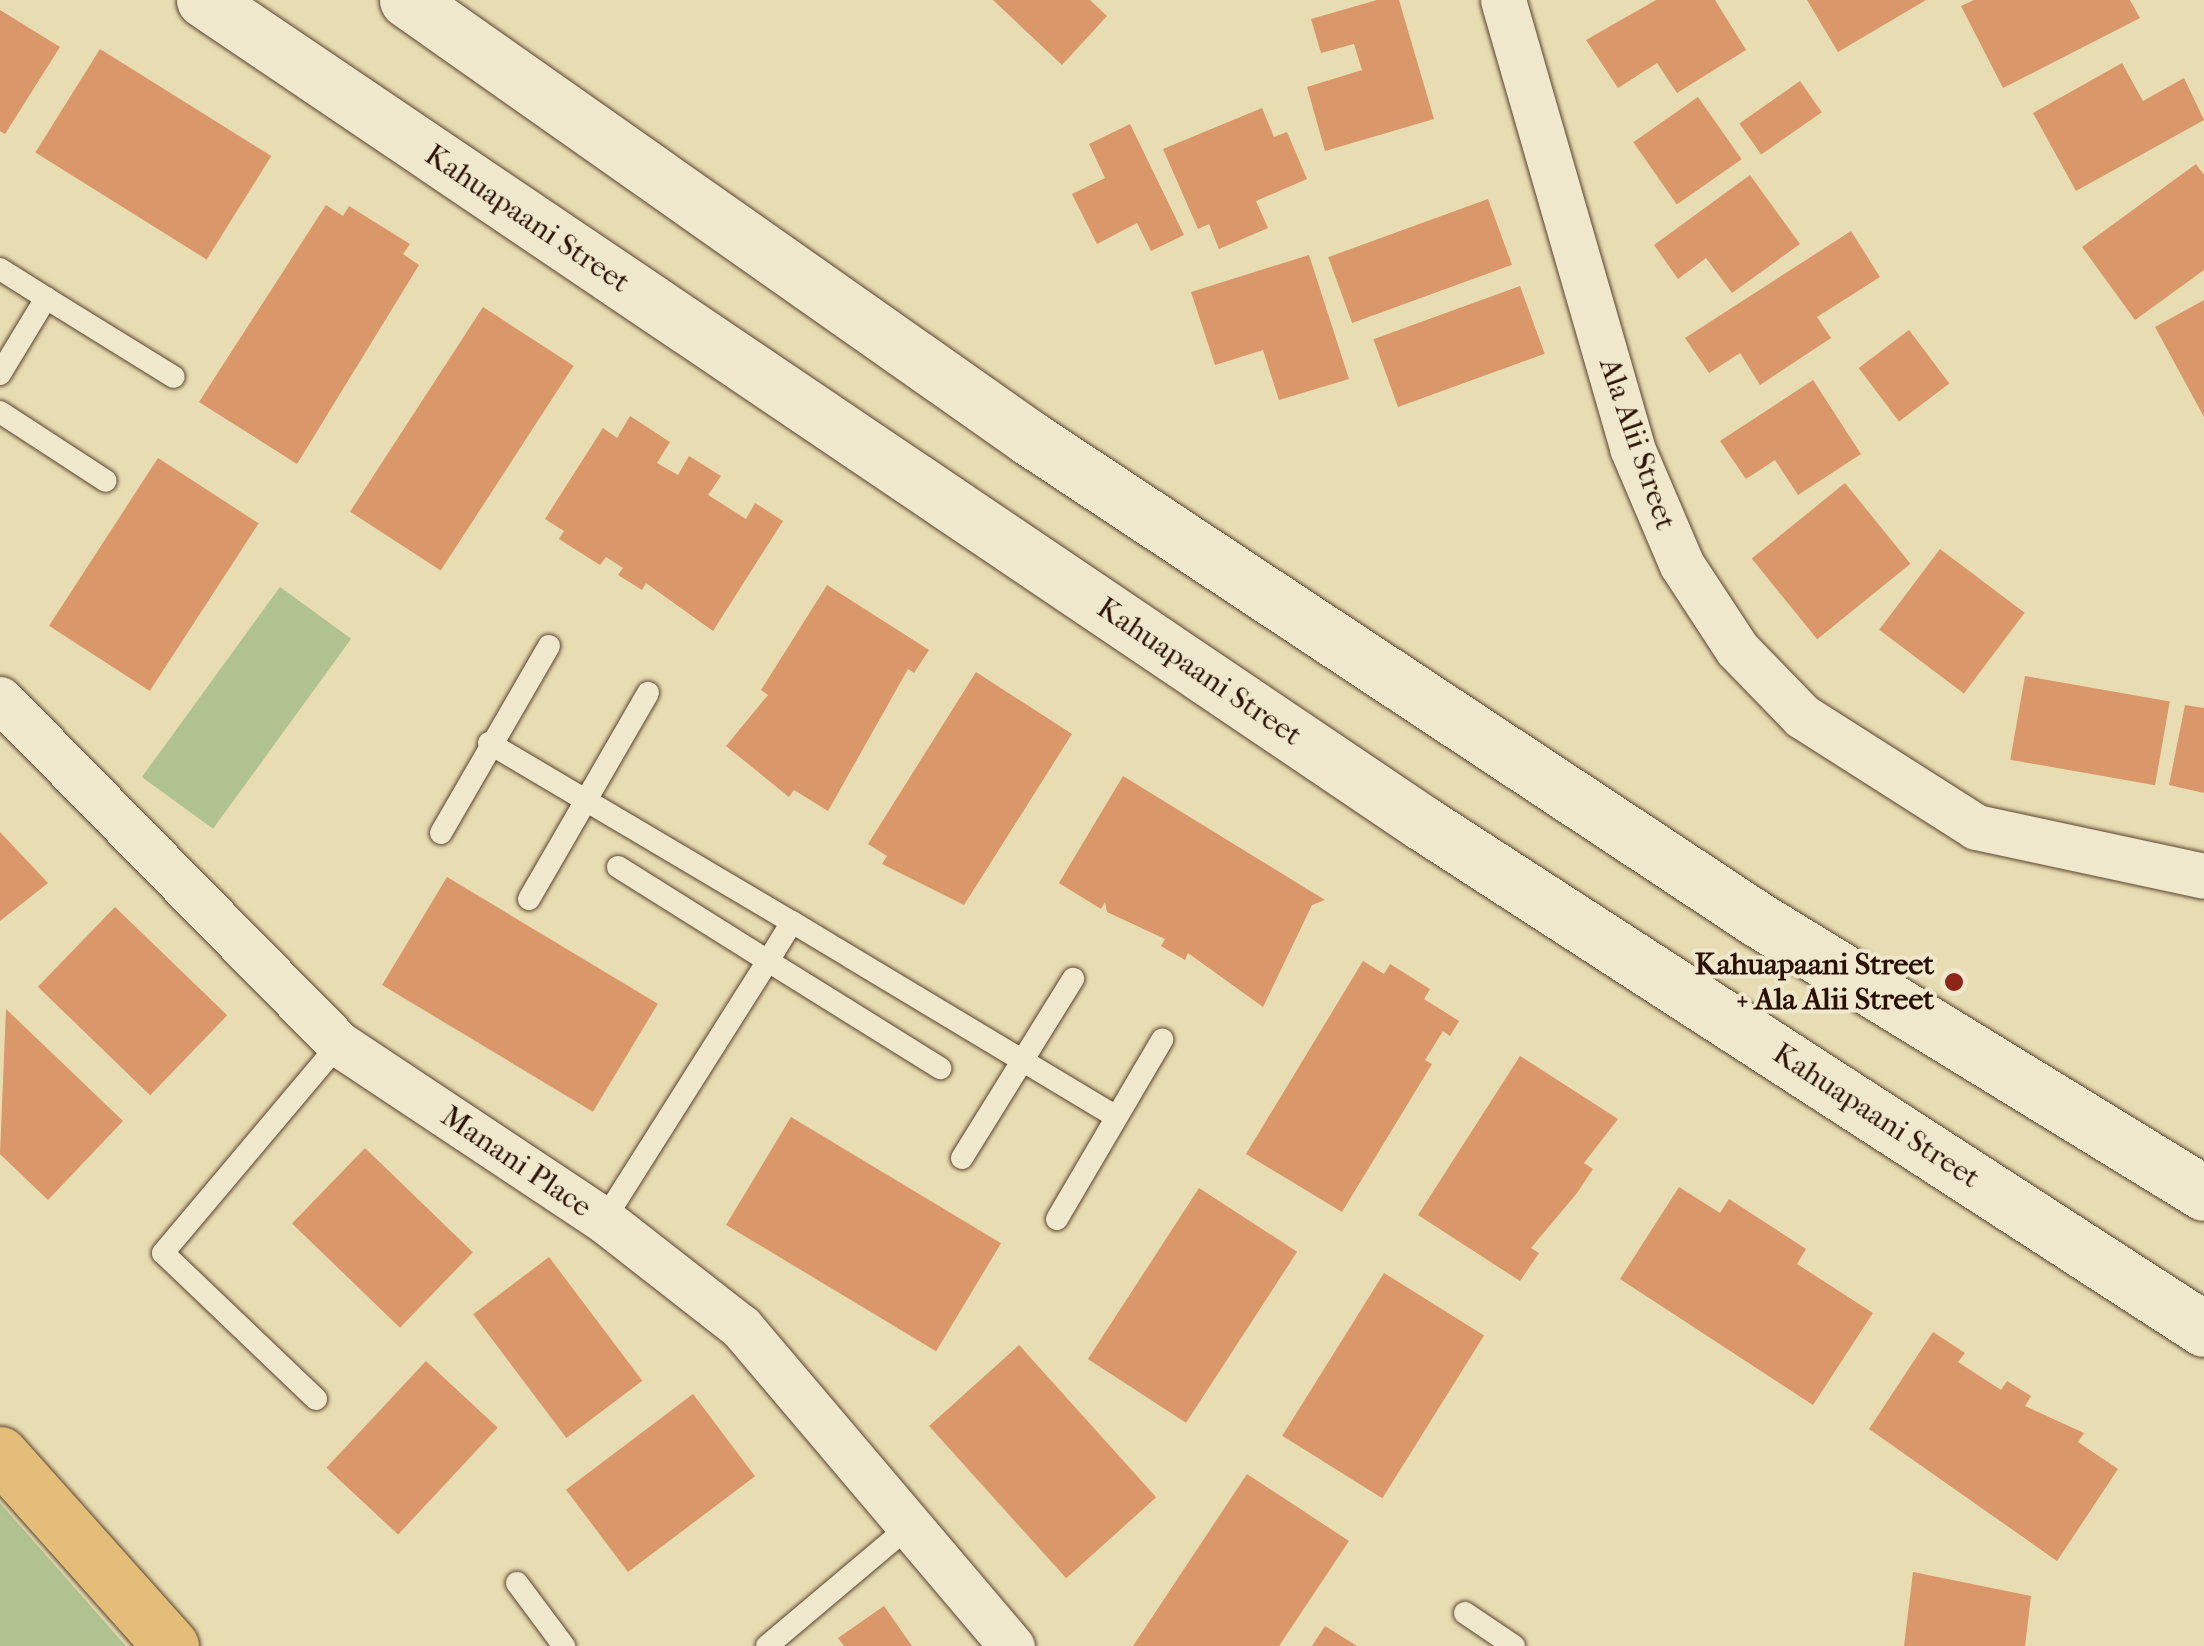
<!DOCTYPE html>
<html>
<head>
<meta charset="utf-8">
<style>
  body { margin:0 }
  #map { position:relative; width:2204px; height:1646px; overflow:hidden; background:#e8dcb2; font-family:"IM FELL French Canon",serif }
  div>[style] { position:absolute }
  .green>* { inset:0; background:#b0c290; transform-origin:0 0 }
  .building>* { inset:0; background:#da9769; transform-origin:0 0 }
  .roads { filter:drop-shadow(0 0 2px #5a442e) drop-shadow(0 0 2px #5a442e) }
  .service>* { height:22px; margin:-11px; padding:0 11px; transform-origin:11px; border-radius:11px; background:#f0e8cd }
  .minor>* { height:45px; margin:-22.5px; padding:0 22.5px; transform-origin:22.5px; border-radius:22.5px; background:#f0e8cd }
  .secondary>* { height:55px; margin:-27.5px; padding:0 27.5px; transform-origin:27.5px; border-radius:27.5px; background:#f0e8cd }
  .motorway>* { height:55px; margin:-27.5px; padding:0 27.5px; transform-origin:27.5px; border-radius:27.5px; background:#e4be79 }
  .dots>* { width:28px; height:28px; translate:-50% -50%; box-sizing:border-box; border:5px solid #f0e8cd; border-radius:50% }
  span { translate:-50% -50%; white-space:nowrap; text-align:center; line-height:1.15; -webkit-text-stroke:8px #f0e8cd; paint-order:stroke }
  .street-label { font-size:30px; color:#2a1102 }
  .poi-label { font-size:30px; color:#2a1102; font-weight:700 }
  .right { translate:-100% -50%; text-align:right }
</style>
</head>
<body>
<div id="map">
  <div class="green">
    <i style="left:280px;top:587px;width:88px;height:235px;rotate:36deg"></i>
    <i style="clip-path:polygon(0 1503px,126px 1646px,0 1646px)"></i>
  </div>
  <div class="building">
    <i style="clip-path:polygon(993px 0,1090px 0,1107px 16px,1062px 65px)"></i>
    <i style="clip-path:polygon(1377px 0,1399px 0,1434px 119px,1325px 151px,1307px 87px,1362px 70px,1354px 44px,1321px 53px,1311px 19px)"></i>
    <i style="clip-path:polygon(1656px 0,1715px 0,1746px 50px,1677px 93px,1657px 63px,1618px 88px,1586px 40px)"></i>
    <i style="clip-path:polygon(1807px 0,1926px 0,1838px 52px)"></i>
    <i style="clip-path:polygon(1974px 0,2130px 0,2140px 18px,2003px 88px,1961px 6px)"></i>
    <i style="clip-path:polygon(0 10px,60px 47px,5px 134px,0 131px)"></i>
    <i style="left:100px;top:49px;width:202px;height:122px;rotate:32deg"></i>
    <i style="clip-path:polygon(2122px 63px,2143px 101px,2184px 78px,2204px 120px,2076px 191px,2033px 113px)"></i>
    <i style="left:1800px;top:81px;width:38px;height:74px;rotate:55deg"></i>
    <i style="left:1698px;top:97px;width:76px;height:79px;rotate:55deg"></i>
    <i style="clip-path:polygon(1262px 108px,1274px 137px,1287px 132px,1307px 179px,1256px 201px,1268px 228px,1219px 249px,1209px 224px,1198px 229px,1163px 149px)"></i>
    <i style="clip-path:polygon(1130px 124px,1184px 235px,1151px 251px,1137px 223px,1097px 244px,1072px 194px,1105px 178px,1089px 144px)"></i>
    <i style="clip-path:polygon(2196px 164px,2204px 175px,2204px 270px,2135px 320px,2082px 247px)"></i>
    <i style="clip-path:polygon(1750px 175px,1800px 244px,1732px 293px,1706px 258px,1678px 279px,1654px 245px)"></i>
    <i style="left:1488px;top:199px;width:70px;height:170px;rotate:70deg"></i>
    <i style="clip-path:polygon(326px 205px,343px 216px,349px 206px,410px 244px,403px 254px,419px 265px,297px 464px,199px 402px)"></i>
    <i style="clip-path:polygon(1851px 231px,1880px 277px,1817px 317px,1831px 338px,1760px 385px,1740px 353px,1709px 373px,1685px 338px)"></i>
    <i style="clip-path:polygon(1309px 255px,1349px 379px,1279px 400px,1263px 350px,1215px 365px,1191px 292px)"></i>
    <i style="left:1520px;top:286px;width:72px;height:156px;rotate:70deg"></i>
    <i style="clip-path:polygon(2204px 300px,2204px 417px,2155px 327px)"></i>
    <i style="left:483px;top:307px;width:108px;height:244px;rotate:33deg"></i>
    <i style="left:1909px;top:330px;width:67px;height:63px;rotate:53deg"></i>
    <i style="clip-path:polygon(1813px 380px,1861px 454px,1798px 495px,1775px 460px,1746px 479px,1720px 441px)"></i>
    <i style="clip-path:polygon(630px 416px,670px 442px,657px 463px,678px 475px,689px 456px,721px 476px,708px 495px,746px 519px,755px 503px,783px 521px,713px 631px,646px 583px,642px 590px,618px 575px,623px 568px,606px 557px,600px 565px,559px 539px,564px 531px,545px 519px,603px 428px,617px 438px)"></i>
    <i style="left:158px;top:458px;width:120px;height:200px;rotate:33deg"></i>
    <i style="left:1845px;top:483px;width:104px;height:120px;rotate:51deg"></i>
    <i style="left:1940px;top:549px;width:106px;height:101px;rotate:37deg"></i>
    <i style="clip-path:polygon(827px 585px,929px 650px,914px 673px,908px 669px,828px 811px,794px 790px,789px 797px,726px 746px,768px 695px,761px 690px)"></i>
    <i style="clip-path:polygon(976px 672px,1072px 734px,964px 905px,882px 864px,887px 856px,868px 844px)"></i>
    <i style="left:2025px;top:676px;width:147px;height:85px;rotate:10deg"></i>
    <i style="clip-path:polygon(2185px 705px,2204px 708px,2204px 793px,2169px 785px)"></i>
    <i style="clip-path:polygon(1123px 776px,1325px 900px,1312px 905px,1263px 1007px,1188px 953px,1185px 960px,1161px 946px,1165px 939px,1107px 912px,1105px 902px,1101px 909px,1059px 883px)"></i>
    <i style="clip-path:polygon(0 832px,48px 883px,0 921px)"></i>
    <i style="left:447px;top:877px;width:246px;height:126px;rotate:31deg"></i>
    <i style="left:115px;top:907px;width:156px;height:111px;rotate:44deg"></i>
    <i style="clip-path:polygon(1363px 961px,1384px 974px,1390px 964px,1430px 989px,1424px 999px,1459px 1021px,1450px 1036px,1443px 1031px,1425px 1060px,1432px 1064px,1342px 1212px,1246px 1154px)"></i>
    <i style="clip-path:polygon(6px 1009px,123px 1121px,48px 1200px,0 1154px)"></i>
    <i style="clip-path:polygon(1520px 1056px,1618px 1119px,1584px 1163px,1593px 1169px,1577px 1193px,1531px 1248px,1539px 1253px,1520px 1281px,1418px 1215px)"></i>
    <i style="left:791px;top:1117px;width:245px;height:126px;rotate:31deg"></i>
    <i style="left:365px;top:1148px;width:150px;height:105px;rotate:44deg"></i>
    <i style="clip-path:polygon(1679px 1187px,1720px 1213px,1729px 1199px,1806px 1249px,1797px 1264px,1873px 1313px,1813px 1405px,1620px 1279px)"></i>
    <i style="left:1199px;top:1188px;width:117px;height:204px;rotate:33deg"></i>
    <i style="left:549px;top:1257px;width:155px;height:95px;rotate:53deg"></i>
    <i style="left:1384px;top:1273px;width:118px;height:192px;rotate:32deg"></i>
    <i style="clip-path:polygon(1933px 1332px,1965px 1353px,1958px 1362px,2001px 1390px,2007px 1381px,2031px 1396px,2025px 1406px,2084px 1433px,2078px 1442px,2118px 1469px,2057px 1561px,1869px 1429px)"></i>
    <i style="left:1019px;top:1345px;width:205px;height:121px;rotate:48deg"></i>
    <i style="left:426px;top:1361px;width:98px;height:146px;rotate:43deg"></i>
    <i style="left:693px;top:1394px;width:103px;height:159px;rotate:53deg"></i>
    <i style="clip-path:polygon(1247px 1474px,1349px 1541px,1279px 1646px,1133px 1646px)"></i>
    <i style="clip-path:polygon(1913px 1572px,2031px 1596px,2025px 1646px,1904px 1646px)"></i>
    <i style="clip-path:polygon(884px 1606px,912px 1646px,844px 1646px,838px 1638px)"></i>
    <i style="clip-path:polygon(1325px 1626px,1357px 1646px,1312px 1646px)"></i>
  </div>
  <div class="roads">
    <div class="service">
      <i style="left:0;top:269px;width:54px;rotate:32.2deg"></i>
      <i style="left:0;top:374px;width:89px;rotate:-58.8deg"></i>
      <i style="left:46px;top:298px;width:150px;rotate:31.7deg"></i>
      <i style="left:0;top:412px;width:126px;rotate:33.1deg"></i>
      <i style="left:489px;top:743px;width:352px;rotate:30.6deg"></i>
      <i style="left:792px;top:922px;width:46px;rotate:121.6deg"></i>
      <i style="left:768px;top:961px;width:177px;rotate:-147.9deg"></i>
      <i style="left:441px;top:833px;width:216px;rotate:-60deg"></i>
      <i style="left:529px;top:899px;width:238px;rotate:-60deg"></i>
      <i style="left:792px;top:922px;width:378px;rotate:31deg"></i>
      <i style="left:962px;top:1158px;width:211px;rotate:-58.2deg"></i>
      <i style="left:1057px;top:1219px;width:208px;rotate:-59.6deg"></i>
      <i style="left:604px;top:1220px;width:307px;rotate:-57.7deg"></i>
      <i style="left:768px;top:961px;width:203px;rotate:31.9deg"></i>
      <i style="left:316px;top:1399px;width:211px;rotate:-136.3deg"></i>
      <i style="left:163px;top:1253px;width:273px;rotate:-49.9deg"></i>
      <i style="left:517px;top:1583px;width:79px;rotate:53.3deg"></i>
      <i style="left:1465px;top:1613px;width:59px;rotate:34deg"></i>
      <i style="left:767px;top:1646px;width:189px;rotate:-40.1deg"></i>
    </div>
    <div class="minor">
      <i style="left:1503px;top:0;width:466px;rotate:73.9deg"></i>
      <i style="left:1632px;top:448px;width:127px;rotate:66.9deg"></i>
      <i style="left:1682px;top:565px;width:100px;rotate:56.8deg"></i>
      <i style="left:1737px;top:649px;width:93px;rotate:45.9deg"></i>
      <i style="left:1802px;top:716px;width:206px;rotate:32.5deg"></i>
      <i style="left:1976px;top:827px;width:233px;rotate:12.1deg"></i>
      <i style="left:0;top:699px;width:484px;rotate:45.5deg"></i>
      <i style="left:339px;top:1044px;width:318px;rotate:33.6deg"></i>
      <i style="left:604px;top:1220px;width:174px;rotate:38deg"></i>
      <i style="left:741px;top:1327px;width:419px;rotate:49.7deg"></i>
    </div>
    <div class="secondary">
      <i style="left:204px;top:0;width:1472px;rotate:34.04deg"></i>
      <i style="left:1424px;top:824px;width:929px;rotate:32.92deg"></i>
      <i style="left:407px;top:0;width:763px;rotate:35.13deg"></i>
      <i style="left:1031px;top:439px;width:870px;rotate:33.47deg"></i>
      <i style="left:1757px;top:919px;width:524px;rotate:31.51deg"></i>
    </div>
    <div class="motorway">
      <i style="left:0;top:1454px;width:257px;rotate:48.3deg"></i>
    </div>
  </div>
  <div class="dots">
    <i style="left:1954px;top:982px;background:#8f2418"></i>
  </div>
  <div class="street-label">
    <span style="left:527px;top:219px;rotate:34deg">Kahuapaani Street</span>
    <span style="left:1637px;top:444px;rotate:71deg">Ala Alii Street</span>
    <span style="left:1199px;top:672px;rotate:34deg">Kahuapaani Street</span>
    <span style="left:1876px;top:1116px;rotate:33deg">Kahuapaani Street</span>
    <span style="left:516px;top:1162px;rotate:34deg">Manani Place</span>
  </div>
  <div class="poi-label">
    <span class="right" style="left:1934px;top:982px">Kahuapaani Street<br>+ Ala Alii Street</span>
  </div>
</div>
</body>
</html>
